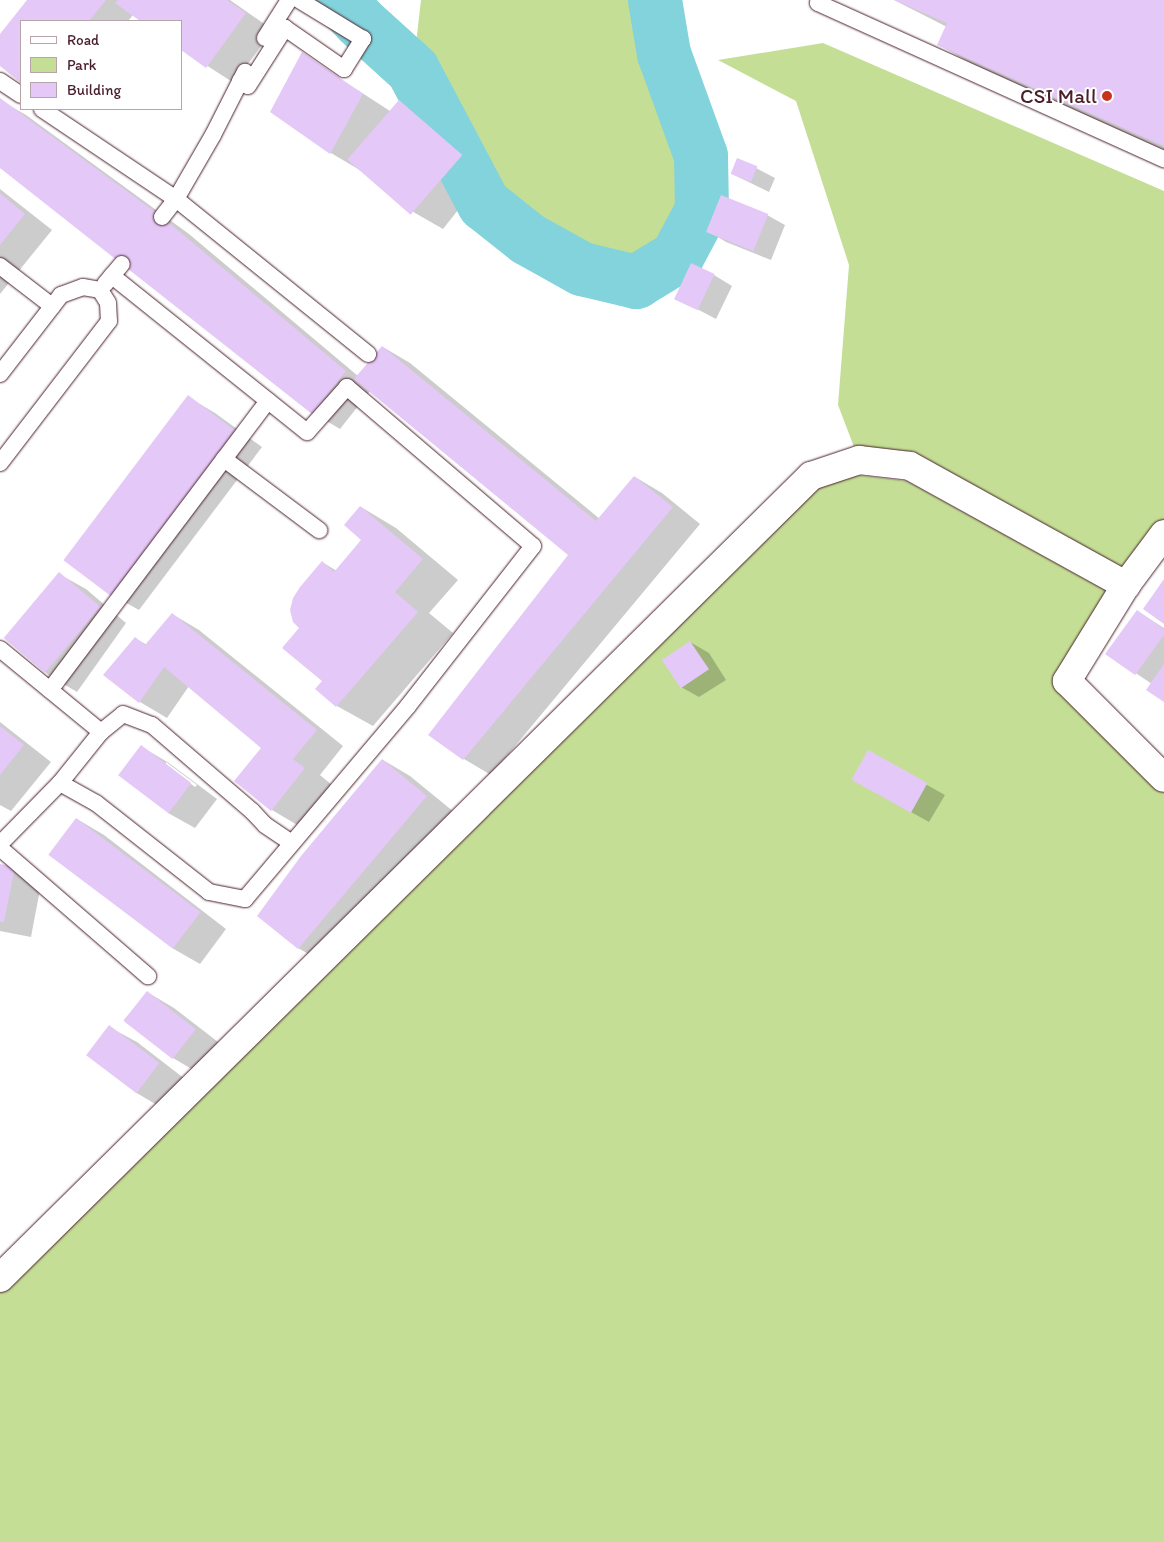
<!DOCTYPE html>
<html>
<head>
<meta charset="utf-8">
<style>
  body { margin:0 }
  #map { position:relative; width:1164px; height:1542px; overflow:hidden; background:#fff; font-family:Itim,sans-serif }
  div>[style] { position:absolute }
  .green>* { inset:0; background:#c4df95 }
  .water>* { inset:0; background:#82d3db }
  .shadow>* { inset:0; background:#0003 }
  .river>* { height:54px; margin:-27px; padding:0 27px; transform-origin:27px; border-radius:27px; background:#82d3db }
  .building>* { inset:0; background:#e4c8f7; transform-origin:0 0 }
  .roads { filter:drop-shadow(0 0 1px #4a1f2b) drop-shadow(0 0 1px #4a1f2b) }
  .lane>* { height:16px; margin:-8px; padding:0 8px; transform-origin:8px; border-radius:8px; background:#fff }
  .street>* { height:28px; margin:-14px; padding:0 14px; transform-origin:14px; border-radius:14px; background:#fff }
  .dots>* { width:14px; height:14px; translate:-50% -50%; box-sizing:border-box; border:2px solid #fff; border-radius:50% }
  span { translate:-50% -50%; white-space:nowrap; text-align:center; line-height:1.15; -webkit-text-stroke:4px #fff; paint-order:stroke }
  .poi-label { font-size:21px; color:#4a1f2b }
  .right { translate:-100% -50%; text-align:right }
  .legend { position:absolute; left:20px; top:20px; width:162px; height:90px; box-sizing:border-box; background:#fff; border:1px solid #b7a5aa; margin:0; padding:6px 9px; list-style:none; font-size:15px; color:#4a1f2b }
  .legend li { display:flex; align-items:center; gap:10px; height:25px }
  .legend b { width:25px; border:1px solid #b7a5aa }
</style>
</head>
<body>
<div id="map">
  <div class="green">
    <i style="clip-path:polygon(421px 0,655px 0,664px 54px,701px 156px,702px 210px,677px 257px,636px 282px,582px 269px,528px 239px,484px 204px,413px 70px)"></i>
    <i style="clip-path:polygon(823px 43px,1164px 191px,1164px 534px,1126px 585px,910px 467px,859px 460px,838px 405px,849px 265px,796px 101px,718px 60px)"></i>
    <i style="clip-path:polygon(857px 475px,907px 481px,1120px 598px,1062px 693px,1164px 791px,1164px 1542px,0 1542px,0 1290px,809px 490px)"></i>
  </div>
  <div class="water">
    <i style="clip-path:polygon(323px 0,357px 0,379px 40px,333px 5px)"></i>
  </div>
  <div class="shadow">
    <i style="clip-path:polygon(29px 0,230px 0,273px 30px,234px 83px,181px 49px,181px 21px,143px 21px,133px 15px,128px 21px,21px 21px,21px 81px,0 65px,0 36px)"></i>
    <i style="clip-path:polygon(894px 0,1164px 0,1164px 150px,974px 65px,939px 45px,947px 27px)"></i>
    <i style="clip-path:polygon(302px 54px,390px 111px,388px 117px,399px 102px,426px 118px,488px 172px,443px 229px,415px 213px,358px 169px,331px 153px,272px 112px)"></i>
    <i style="clip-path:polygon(0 100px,26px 115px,189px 234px,358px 376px,383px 347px,410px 363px,600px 519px,635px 477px,662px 493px,700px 524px,491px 775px,464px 759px,430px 734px,569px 555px,370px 391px,340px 429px,313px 413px,0 167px)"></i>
    <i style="clip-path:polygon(756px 168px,775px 178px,769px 192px,732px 174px)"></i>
    <i style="clip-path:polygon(0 189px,52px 230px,0 294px)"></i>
    <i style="clip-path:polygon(767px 215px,785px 225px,771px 260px,726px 242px,708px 231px)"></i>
    <i style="clip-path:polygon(714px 275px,732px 286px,716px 319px,676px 298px)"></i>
    <i style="clip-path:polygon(188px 397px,215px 413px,262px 447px,139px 610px,112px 595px)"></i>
    <i style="clip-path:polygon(361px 507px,396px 528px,458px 580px,429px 613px,453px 633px,373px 726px,337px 706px,317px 689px,323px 681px,300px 628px,322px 562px,337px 571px,363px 540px)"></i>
    <i style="clip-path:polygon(59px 574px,86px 589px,126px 623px,77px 692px,50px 676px,8px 641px)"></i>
    <i style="clip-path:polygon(1137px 611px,1164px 628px,1164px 700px,1152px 684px,1107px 654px)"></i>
    <i style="clip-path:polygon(172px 614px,199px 630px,343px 746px,320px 775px,332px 785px,299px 826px,272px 810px,263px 748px,189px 686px,167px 718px,140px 702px,105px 674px,135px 638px,147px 645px)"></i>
    <i style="clip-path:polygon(690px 642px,709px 653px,726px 680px,699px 697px,681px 687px)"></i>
    <i style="clip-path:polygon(0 722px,51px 762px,11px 811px,0 805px)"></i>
    <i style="clip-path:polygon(evenodd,142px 747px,169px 763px,217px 799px,195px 828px,168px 813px,142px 747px,166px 762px,197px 785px,195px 787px,166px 765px,166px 762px)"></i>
    <i style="clip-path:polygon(868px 752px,945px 795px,929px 822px,871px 790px)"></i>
    <i style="clip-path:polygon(383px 760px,410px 776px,454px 812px,326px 964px,298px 948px)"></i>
    <i style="clip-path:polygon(77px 819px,104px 835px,226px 929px,200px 964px,172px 948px,50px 854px)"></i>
    <i style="clip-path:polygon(0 866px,14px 868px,41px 884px,31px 937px,0 931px)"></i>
    <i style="clip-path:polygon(147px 992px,174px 1008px,222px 1045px,200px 1074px,173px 1058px,124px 1020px)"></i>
    <i style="clip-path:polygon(109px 1027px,137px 1042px,185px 1079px,162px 1108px,135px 1092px)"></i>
  </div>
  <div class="river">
    <i style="left:339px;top:0;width:29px;rotate:46deg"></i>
    <i style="left:359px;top:21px;width:73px;rotate:42.2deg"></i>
    <i style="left:413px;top:70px;width:152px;rotate:62.1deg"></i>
    <i style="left:484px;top:204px;width:56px;rotate:38.5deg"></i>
    <i style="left:528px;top:239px;width:62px;rotate:29.1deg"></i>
    <i style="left:582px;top:269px;width:56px;rotate:13.5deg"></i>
    <i style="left:636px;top:282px;width:48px;rotate:-31.4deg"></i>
    <i style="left:677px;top:257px;width:53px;rotate:-62deg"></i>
    <i style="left:702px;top:210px;width:54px;rotate:-91.1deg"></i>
    <i style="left:701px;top:156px;width:109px;rotate:-109.9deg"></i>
    <i style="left:664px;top:54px;width:55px;rotate:-99.5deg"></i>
  </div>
  <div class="building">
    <i style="clip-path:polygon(27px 0,106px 0,89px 21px,21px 21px,21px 83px,0 66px,0 34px)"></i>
    <i style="clip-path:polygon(118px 0,227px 0,246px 13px,206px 68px,181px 50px,181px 21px,140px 21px,115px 3px)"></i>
    <i style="clip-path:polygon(894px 0,1164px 0,1164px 146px,937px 45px,947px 23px)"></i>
    <i style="clip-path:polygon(302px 52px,363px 94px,330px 154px,270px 112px)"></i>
    <i style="clip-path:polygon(0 98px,162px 217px,346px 371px,312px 414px,0 168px)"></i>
    <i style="left:399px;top:100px;width:84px;height:79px;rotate:41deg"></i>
    <i style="left:737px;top:158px;width:22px;height:17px;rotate:22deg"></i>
    <i style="clip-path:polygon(0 193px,25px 214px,0 245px)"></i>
    <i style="left:721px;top:195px;width:51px;height:40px;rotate:22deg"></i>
    <i style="left:691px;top:263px;width:26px;height:40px;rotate:25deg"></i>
    <i style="clip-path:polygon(382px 346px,596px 521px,634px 476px,673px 507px,463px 760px,428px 735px,568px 555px,354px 379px)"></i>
    <i style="left:188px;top:395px;width:59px;height:207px;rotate:37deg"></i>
    <i style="clip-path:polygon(360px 506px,423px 559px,395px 592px,418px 612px,336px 707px,315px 689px,322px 681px,282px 648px,299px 628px,293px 622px,290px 610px,293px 598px,300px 587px,322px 561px,334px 572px,361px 540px,344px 525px)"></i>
    <i style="left:59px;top:572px;width:54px;height:86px;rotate:40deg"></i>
    <i style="clip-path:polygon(1164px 579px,1164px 624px,1143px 609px)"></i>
    <i style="clip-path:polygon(1137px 610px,1164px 629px,1164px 635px,1135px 675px,1105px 654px)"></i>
    <i style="clip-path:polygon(172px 613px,317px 730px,293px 759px,305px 768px,271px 811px,234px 781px,261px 748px,164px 667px,139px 703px,103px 675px,135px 637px,145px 645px)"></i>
    <i style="left:690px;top:641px;width:34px;height:34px;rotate:56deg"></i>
    <i style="clip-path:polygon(1164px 664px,1164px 702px,1146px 690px)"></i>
    <i style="clip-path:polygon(0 726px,24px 745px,0 775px)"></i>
    <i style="left:141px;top:745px;width:63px;height:38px;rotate:37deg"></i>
    <i style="left:868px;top:750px;width:68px;height:34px;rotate:29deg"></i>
    <i style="clip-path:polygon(382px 759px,427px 796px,298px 949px,257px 916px,301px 856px)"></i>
    <i style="left:76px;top:818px;width:156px;height:46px;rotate:37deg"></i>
    <i style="clip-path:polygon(0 864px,15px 867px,4px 922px,0 922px)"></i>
    <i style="left:147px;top:991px;width:62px;height:38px;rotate:38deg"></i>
    <i style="left:109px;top:1025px;width:63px;height:38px;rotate:37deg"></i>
  </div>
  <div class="roads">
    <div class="lane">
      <i style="left:819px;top:0;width:3px;rotate:108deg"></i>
      <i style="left:818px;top:3px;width:380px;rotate:24.3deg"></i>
      <i style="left:265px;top:38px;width:45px;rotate:-57.7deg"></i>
      <i style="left:0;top:81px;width:25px;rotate:34deg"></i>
      <i style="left:240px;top:81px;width:9px;rotate:32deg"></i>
      <i style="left:248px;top:86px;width:69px;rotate:-57.5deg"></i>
      <i style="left:285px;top:28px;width:72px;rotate:34.8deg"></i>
      <i style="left:344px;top:69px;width:36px;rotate:-58deg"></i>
      <i style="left:363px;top:39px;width:75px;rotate:-148.6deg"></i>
      <i style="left:42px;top:109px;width:161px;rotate:33.9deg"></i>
      <i style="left:176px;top:199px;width:247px;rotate:38.9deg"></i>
      <i style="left:162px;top:217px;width:23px;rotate:-52deg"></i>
      <i style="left:176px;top:199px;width:74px;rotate:-60deg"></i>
      <i style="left:213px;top:135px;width:71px;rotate:-63.1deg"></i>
      <i style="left:0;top:266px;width:66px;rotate:37.6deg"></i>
      <i style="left:105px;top:284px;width:26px;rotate:-50deg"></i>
      <i style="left:0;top:374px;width:100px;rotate:-52.3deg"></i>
      <i style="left:61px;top:295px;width:23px;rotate:-20deg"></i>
      <i style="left:83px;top:287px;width:17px;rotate:10deg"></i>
      <i style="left:100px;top:290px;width:15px;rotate:58deg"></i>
      <i style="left:108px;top:303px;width:18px;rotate:87deg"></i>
      <i style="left:109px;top:321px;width:179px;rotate:127.5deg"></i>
      <i style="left:224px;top:459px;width:119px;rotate:36.8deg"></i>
      <i style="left:0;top:649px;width:131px;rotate:39.4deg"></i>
      <i style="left:50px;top:690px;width:362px;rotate:-53deg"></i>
      <i style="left:60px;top:783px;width:41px;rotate:29.1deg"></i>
      <i style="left:96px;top:803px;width:144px;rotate:38.2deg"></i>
      <i style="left:209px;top:892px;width:37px;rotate:11deg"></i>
      <i style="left:245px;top:899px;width:253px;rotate:-49.8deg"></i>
      <i style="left:408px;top:706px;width:203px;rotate:-52deg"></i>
      <i style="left:533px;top:546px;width:245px;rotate:-139.5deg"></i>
      <i style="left:347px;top:387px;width:60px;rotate:131.6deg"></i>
      <i style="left:307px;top:432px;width:250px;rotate:-141.3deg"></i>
      <i style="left:0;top:844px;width:86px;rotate:-45.5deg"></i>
      <i style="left:60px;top:783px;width:65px;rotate:-51.2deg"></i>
      <i style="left:101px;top:732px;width:28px;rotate:-39deg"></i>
      <i style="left:123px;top:714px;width:31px;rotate:21deg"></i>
      <i style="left:152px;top:725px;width:132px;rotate:40.7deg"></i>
      <i style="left:252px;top:811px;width:19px;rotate:47deg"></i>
      <i style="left:265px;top:825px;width:32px;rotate:34deg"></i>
      <i style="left:0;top:848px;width:196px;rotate:40.9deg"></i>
    </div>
    <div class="street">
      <i style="left:1164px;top:534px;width:64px;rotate:126.7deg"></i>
      <i style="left:1126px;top:585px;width:113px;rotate:121.6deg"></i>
      <i style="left:1067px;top:681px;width:137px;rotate:45deg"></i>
      <i style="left:0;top:1278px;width:1141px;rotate:-44.68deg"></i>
      <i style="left:811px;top:476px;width:51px;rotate:-18.4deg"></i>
      <i style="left:859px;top:460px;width:51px;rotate:6.7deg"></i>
      <i style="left:910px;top:466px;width:247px;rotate:28.9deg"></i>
    </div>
  </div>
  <div class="dots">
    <i style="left:1107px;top:96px;background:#c8321e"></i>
  </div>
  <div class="poi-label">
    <span class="right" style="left:1097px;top:96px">CSI Mall</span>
  </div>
  <ul class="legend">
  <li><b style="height:6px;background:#fff"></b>Road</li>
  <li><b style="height:14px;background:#c4df95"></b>Park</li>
  <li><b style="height:14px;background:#e4c8f7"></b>Building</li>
  </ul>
</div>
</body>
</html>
